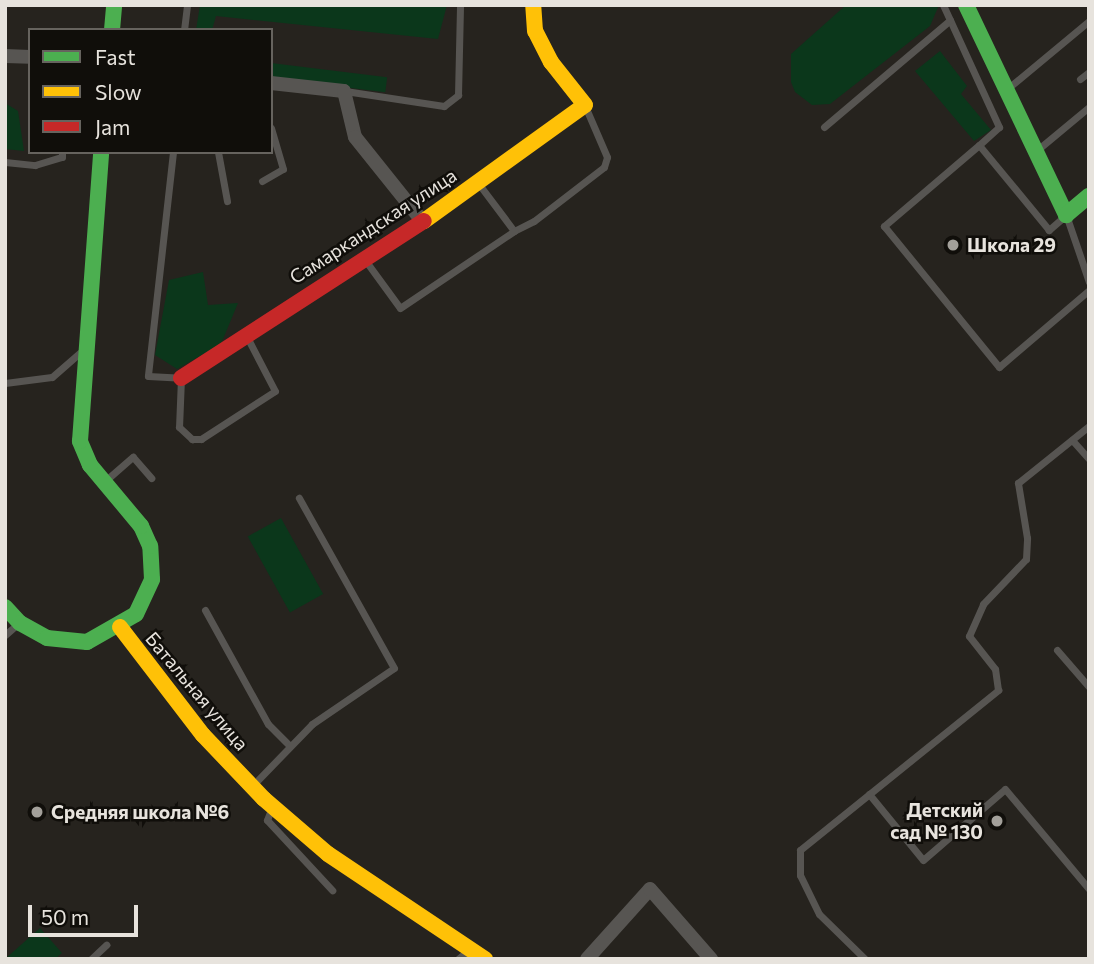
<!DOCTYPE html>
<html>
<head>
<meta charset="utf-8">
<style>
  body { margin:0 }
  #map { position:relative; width:1094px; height:964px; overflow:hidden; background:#26231e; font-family:Commissioner,sans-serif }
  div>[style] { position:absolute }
  .green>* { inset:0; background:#0b371b; transform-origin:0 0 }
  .lane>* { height:7px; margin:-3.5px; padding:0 3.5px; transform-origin:3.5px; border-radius:3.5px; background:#575552 }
  .street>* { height:14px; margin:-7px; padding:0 7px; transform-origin:7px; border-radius:7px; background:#575552 }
  .fast>* { height:16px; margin:-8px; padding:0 8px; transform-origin:8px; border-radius:8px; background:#4caf50 }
  .slow>* { height:16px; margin:-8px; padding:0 8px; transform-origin:8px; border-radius:8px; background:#ffc107 }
  .jam>* { height:16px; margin:-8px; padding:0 8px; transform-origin:8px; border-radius:8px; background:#c62828 }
  .dots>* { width:19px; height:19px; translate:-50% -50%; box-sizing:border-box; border:4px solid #100e0a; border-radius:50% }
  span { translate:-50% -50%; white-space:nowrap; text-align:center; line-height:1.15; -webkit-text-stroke:5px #100e0a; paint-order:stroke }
  .street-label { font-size:19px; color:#e7e3dd }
  .poi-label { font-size:19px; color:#e7e3dd; font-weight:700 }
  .left { translate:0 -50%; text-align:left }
  .right { translate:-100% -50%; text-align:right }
  .frame { position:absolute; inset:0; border:7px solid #e7e3dd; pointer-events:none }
  .legend { position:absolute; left:28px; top:28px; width:245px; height:126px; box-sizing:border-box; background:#100e0a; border:2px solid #66635e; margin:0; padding:9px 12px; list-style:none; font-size:21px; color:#e7e3dd }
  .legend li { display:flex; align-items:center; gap:14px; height:35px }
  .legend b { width:35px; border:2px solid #66635e }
  .scale { position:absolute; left:28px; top:905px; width:110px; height:32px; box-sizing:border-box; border:4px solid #e7e3dd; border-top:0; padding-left:9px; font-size:21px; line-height:24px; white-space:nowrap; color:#e7e3dd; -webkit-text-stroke:5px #100e0a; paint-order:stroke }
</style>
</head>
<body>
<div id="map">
  <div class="green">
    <i style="clip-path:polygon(200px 5px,447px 5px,438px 39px,216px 16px,212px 30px,196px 30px)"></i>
    <i style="clip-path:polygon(846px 5px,939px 5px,930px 26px,830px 104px,812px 105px,795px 92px,791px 82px,791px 54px)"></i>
    <i style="clip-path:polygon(940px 51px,967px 86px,961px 94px,991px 130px,974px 141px,915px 71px)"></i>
    <i style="left:271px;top:63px;width:117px;height:15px;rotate:7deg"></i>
    <i style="clip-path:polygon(5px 103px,18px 111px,24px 151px,5px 149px)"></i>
    <i style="clip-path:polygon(203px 272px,208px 305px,238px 303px,221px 344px,177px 369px,155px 355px,169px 280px)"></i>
    <i style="left:281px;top:518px;width:87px;height:38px;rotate:61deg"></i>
    <i style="clip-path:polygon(40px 928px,62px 953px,55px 959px,5px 959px)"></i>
  </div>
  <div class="lane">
    <i style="left:950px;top:20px;width:118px;rotate:65.4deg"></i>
    <i style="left:999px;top:127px;width:27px;rotate:138deg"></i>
    <i style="left:184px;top:30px;width:25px;rotate:-83deg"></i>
    <i style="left:1080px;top:79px;width:11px;rotate:-38deg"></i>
    <i style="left:1007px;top:89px;width:107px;rotate:-39.7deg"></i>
    <i style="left:345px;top:91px;width:100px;rotate:8.6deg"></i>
    <i style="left:444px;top:106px;width:18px;rotate:-38deg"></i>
    <i style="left:458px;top:95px;width:90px;rotate:-88.7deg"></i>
    <i style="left:824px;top:127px;width:165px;rotate:-40.3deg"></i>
    <i style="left:950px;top:20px;width:17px;rotate:-115deg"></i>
    <i style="left:1036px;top:151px;width:69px;rotate:-39.7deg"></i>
    <i style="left:173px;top:152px;width:225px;rotate:96.4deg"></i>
    <i style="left:148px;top:376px;width:33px;rotate:3deg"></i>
    <i style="left:181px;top:378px;width:49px;rotate:92.3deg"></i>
    <i style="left:179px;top:427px;width:18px;rotate:43deg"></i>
    <i style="left:192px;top:439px;width:9px"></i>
    <i style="left:201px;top:439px;width:88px;rotate:-33deg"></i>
    <i style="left:275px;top:391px;width:59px;rotate:-117.4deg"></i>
    <i style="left:218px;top:152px;width:50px;rotate:79.6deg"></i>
    <i style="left:5px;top:162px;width:30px;rotate:6deg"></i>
    <i style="left:35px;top:165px;width:28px;rotate:-17deg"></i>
    <i style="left:62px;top:157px;width:5px;rotate:-90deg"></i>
    <i style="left:262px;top:181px;width:24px;rotate:-30deg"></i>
    <i style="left:283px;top:169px;width:43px;rotate:-106.3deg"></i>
    <i style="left:478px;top:183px;width:60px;rotate:53.1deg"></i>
    <i style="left:514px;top:231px;width:22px;rotate:-27deg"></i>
    <i style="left:534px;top:221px;width:88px;rotate:-37.6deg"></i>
    <i style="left:604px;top:167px;width:10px;rotate:-73deg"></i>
    <i style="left:607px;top:157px;width:56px;rotate:-113.3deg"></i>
    <i style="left:365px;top:260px;width:59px;rotate:53.9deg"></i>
    <i style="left:400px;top:308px;width:138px;rotate:-34deg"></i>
    <i style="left:1089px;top:282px;width:71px;rotate:-108.9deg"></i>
    <i style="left:1066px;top:215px;width:23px;rotate:139deg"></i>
    <i style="left:1049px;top:230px;width:110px;rotate:-129.5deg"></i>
    <i style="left:979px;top:145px;width:125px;rotate:139.5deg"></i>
    <i style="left:884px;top:226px;width:182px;rotate:50.8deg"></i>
    <i style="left:999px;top:367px;width:118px;rotate:-40.5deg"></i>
    <i style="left:5px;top:383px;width:47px;rotate:-7.3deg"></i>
    <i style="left:52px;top:377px;width:37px;rotate:-41deg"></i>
    <i style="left:1072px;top:440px;width:25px;rotate:48deg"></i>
    <i style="left:105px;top:481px;width:37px;rotate:-41deg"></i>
    <i style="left:133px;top:457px;width:28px;rotate:49deg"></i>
    <i style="left:205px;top:610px;width:130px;rotate:61.1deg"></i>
    <i style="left:268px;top:724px;width:31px;rotate:45deg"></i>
    <i style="left:5px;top:635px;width:18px;rotate:-41deg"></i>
    <i style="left:1057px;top:650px;width:49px;rotate:49.1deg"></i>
    <i style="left:252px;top:786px;width:86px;rotate:-45.9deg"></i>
    <i style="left:312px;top:724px;width:99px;rotate:-34.3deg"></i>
    <i style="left:394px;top:668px;width:195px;rotate:-119.2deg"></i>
    <i style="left:869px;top:794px;width:85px;rotate:50.7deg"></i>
    <i style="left:923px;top:860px;width:108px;rotate:-40.9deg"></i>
    <i style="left:1005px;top:789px;width:131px;rotate:50deg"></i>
    <i style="left:272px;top:807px;width:14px;rotate:111deg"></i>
    <i style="left:267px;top:820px;width:96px;rotate:47.1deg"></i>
    <i style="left:91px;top:959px;width:21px;rotate:-43deg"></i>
    <i style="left:458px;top:959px;width:16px;rotate:-40deg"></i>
    <i style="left:865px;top:959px;width:64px;rotate:-135.6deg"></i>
    <i style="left:819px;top:914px;width:43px;rotate:-116deg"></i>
    <i style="left:800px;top:875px;width:25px;rotate:-90deg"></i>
    <i style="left:800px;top:850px;width:255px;rotate:-38.9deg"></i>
    <i style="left:998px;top:690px;width:21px;rotate:-98deg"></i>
    <i style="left:995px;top:669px;width:42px;rotate:-128.2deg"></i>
    <i style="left:969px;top:636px;width:35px;rotate:-66deg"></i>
    <i style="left:983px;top:604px;width:62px;rotate:-46.3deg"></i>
    <i style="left:1026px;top:559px;width:21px;rotate:-87deg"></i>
    <i style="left:1027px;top:538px;width:56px;rotate:-99.3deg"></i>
    <i style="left:1018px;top:483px;width:91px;rotate:-38.8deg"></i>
  </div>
  <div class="street">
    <i style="left:5px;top:56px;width:25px;rotate:2deg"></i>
    <i style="left:271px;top:83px;width:73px;rotate:6.3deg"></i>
    <i style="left:344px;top:91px;width:47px;rotate:76.6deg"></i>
    <i style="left:355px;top:137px;width:109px;rotate:51.3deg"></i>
    <i style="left:587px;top:959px;width:94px;rotate:-48deg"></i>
    <i style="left:650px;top:889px;width:93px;rotate:48.9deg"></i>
  </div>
  <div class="fast">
    <i style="left:966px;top:5px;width:233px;rotate:64.5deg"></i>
    <i style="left:1066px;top:215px;width:30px;rotate:-40deg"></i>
    <i style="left:112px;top:30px;width:25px;rotate:-85deg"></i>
    <i style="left:5px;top:607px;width:22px;rotate:47deg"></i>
    <i style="left:20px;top:623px;width:31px;rotate:29deg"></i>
    <i style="left:47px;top:638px;width:40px;rotate:5.7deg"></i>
    <i style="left:87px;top:642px;width:56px;rotate:-29.7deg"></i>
    <i style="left:136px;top:614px;width:38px;rotate:-65deg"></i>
    <i style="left:152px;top:579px;width:33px;rotate:-93deg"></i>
    <i style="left:150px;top:546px;width:22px;rotate:-114deg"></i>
    <i style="left:141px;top:526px;width:80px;rotate:-129.9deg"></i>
    <i style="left:90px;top:465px;width:26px;rotate:-113deg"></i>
    <i style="left:80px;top:441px;width:290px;rotate:-85.8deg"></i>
  </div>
  <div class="slow">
    <i style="left:424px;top:221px;width:198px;rotate:-35.8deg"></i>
    <i style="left:585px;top:105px;width:55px;rotate:-128.3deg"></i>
    <i style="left:551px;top:62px;width:35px;rotate:-117deg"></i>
    <i style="left:535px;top:31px;width:26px;rotate:-94deg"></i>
    <i style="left:120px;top:627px;width:136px;rotate:52.5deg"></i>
    <i style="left:203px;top:735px;width:88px;rotate:46.4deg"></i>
    <i style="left:264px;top:799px;width:84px;rotate:40.7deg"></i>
    <i style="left:328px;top:854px;width:189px;rotate:33.8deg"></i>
  </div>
  <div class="jam">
    <i style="left:181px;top:378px;width:289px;rotate:-32.9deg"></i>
  </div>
  <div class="dots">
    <i style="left:953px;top:245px;background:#a3a09a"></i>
    <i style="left:37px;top:812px;background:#a3a09a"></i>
    <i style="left:997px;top:821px;background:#a3a09a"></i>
  </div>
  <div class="street-label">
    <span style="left:373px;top:226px;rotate:-33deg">Самаркандская улица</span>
    <span style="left:197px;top:691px;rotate:50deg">Батальная улица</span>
  </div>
  <div class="poi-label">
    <span class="left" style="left:967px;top:245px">Школа 29</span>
    <span class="right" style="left:983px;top:821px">Детский<br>сад № 130</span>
    <span class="left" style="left:51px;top:812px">Средняя школа №6</span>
  </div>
  <div class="frame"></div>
  <ul class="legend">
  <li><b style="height:9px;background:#4caf50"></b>Fast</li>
  <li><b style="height:9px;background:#ffc107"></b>Slow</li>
  <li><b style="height:9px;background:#c62828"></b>Jam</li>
  </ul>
  <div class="scale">50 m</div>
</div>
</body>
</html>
